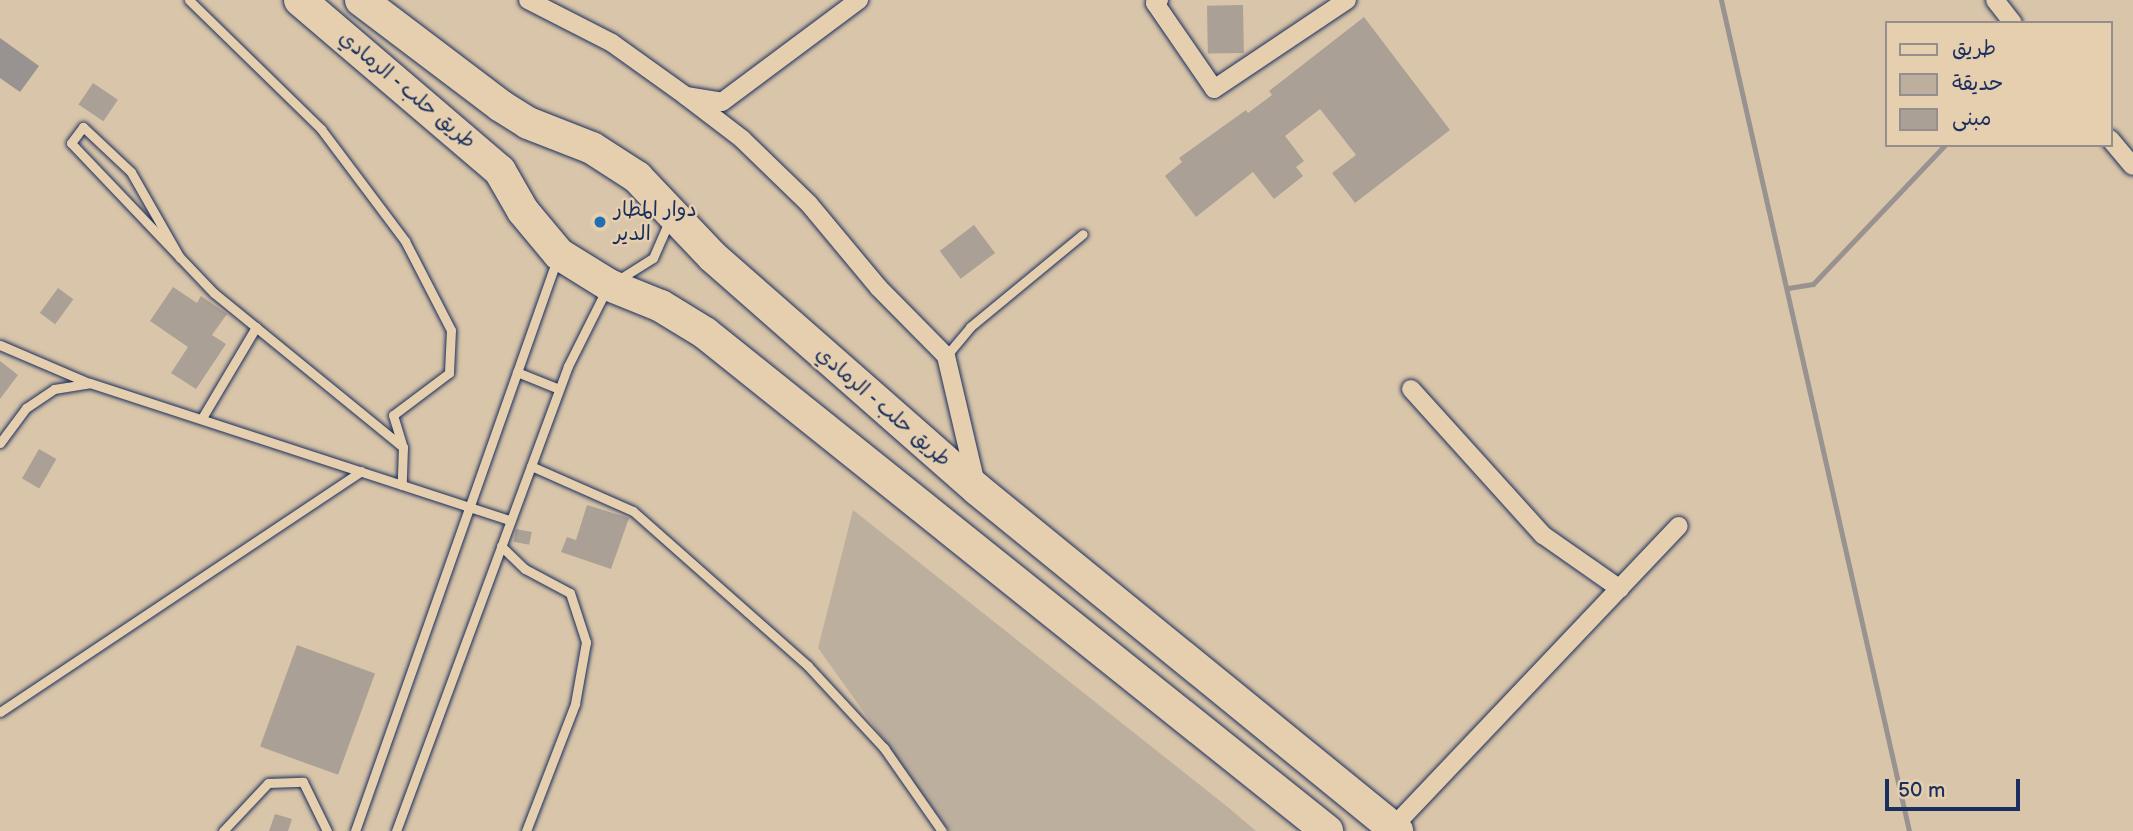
<!DOCTYPE html>
<html>
<head>
<meta charset="utf-8">
<style>
  body { margin:0 }
  #map { position:relative; width:2133px; height:831px; overflow:hidden; background:#d9c5a9; font-family:"Balsamiq Sans","Playpen Sans Arabic",sans-serif }
  div>[style] { position:absolute }
  .green>* { inset:0; background:#bdaf9e }
  .water>* { inset:0; background:#989290 }
  .stream>* { height:5px; margin:-2.5px; padding:0 2.5px; transform-origin:2.5px; border-radius:2.5px; background:#989290 }
  .building>* { inset:0; background:#aaa096; transform-origin:0 0 }
  .roads { filter:drop-shadow(0 0 2px #1b2f5e) drop-shadow(0 0 2px #1b2f5e) }
  .lane>* { height:9px; margin:-4.5px; padding:0 4.5px; transform-origin:4.5px; border-radius:4.5px; background:#e5cfae }
  .street>* { height:18px; margin:-9px; padding:0 9px; transform-origin:9px; border-radius:9px; background:#e5cfae }
  .highway>* { height:32px; margin:-16px; padding:0 16px; transform-origin:16px; border-radius:16px; background:#e5cfae }
  .dots>* { width:19px; height:19px; translate:-50% -50%; box-sizing:border-box; border:4px solid #e5cfae; border-radius:50% }
  span { translate:-50% -50%; white-space:nowrap; text-align:center; line-height:1.15; -webkit-text-stroke:5px #e5cfae; paint-order:stroke }
  .street-label { font-size:21px; color:#1b2f5e }
  .poi-label { font-size:21px; color:#1b2f5e }
  .left { translate:0 -50%; text-align:left }
  .legend { position:absolute; left:1885px; top:21px; width:228px; height:126px; box-sizing:border-box; background:#e5cfae; border:2px solid #948f8e; margin:0; padding:9px 12px; list-style:none; font-size:21px; color:#1b2f5e }
  .legend li { display:flex; align-items:center; gap:14px; height:35px }
  .legend b { width:35px; border:2px solid #948f8e }
  .scale { position:absolute; left:1885px; top:779px; width:135px; height:32px; box-sizing:border-box; border:4px solid #1b2f5e; border-top:0; padding-left:9px; font-size:21px; line-height:24px; white-space:nowrap; color:#1b2f5e; -webkit-text-stroke:5px #e5cfae; paint-order:stroke }
</style>
</head>
<body>
<div id="map">
  <div class="green">
    <i style="clip-path:polygon(853px 510px,1229px 808px,1256px 831px,949px 831px,818px 648px)"></i>
  </div>
  <div class="water">
    <i style="clip-path:polygon(0 38px,39px 66px,20px 92px,0 78px)"></i>
  </div>
  <div class="stream">
    <i style="left:1721px;top:0;width:852px;rotate:77.25deg"></i>
    <i style="left:1788px;top:288px;width:25px;rotate:-9deg"></i>
    <i style="left:1813px;top:284px;width:192px;rotate:-46.5deg"></i>
  </div>
  <div class="building">
    <i style="left:1243px;top:5px;width:48px;height:36px;rotate:89deg"></i>
    <i style="clip-path:polygon(1364px 17px,1450px 130px,1355px 203px,1332px 173px,1356px 155px,1320px 109px,1285px 136px,1304px 161px,1296px 167px,1303px 176px,1274px 199px,1253px 172px,1196px 217px,1165px 176px,1182px 162px,1179px 158px,1246px 110px,1248px 113px,1272px 95px,1269px 91px)"></i>
    <i style="left:93px;top:83px;width:30px;height:26px;rotate:34deg"></i>
    <i style="left:974px;top:225px;width:35px;height:43px;rotate:53deg"></i>
    <i style="clip-path:polygon(173px 287px,197px 303px,201px 296px,227px 314px,212px 335px,226px 344px,196px 389px,171px 373px,188px 347px,150px 321px)"></i>
    <i style="left:58px;top:288px;width:19px;height:31px;rotate:36deg"></i>
    <i style="clip-path:polygon(0 361px,18px 375px,0 399px)"></i>
    <i style="left:39px;top:449px;width:20px;height:34px;rotate:30deg"></i>
    <i style="clip-path:polygon(587px 505px,629px 518px,611px 569px,561px 552px,567px 537px,576px 540px)"></i>
    <i style="left:516px;top:529px;width:16px;height:13px;rotate:11deg"></i>
    <i style="left:297px;top:645px;width:83px;height:108px;rotate:20deg"></i>
    <i style="clip-path:polygon(275px 814px,292px 819px,288px 831px,269px 831px)"></i>
  </div>
  <div class="roads">
    <div class="lane">
      <i style="left:189px;top:0;width:185px;rotate:44.3deg"></i>
      <i style="left:321px;top:129px;width:140px;rotate:53.1deg"></i>
      <i style="left:405px;top:241px;width:100px;rotate:62.7deg"></i>
      <i style="left:451px;top:330px;width:43px;rotate:92.7deg"></i>
      <i style="left:449px;top:373px;width:70px;rotate:143.1deg"></i>
      <i style="left:393px;top:415px;width:34px;rotate:73deg"></i>
      <i style="left:403px;top:447px;width:38px;rotate:92deg"></i>
      <i style="left:180px;top:258px;width:99px;rotate:-119.7deg"></i>
      <i style="left:131px;top:172px;width:66px;rotate:-136.8deg"></i>
      <i style="left:83px;top:127px;width:20px;rotate:127deg"></i>
      <i style="left:71px;top:143px;width:207px;rotate:46.4deg"></i>
      <i style="left:214px;top:293px;width:244px;rotate:39.2deg"></i>
      <i style="left:618px;top:280px;width:41px;rotate:-32.2deg"></i>
      <i style="left:653px;top:258px;width:43px;rotate:-66.4deg"></i>
      <i style="left:0;top:345px;width:97px;rotate:23.1deg"></i>
      <i style="left:946px;top:356px;width:38px;rotate:-50deg"></i>
      <i style="left:970px;top:327px;width:146px;rotate:-39.5deg"></i>
      <i style="left:517px;top:372px;width:45px;rotate:22deg"></i>
      <i style="left:202px;top:418px;width:106px;rotate:-59.3deg"></i>
      <i style="left:0;top:443px;width:44px;rotate:-53.4deg"></i>
      <i style="left:26px;top:408px;width:34px;rotate:-34deg"></i>
      <i style="left:54px;top:389px;width:36px;rotate:-9deg"></i>
      <i style="left:90px;top:383px;width:442px;rotate:18.1deg"></i>
      <i style="left:531px;top:466px;width:111px;rotate:23.8deg"></i>
      <i style="left:633px;top:511px;width:234px;rotate:41.5deg"></i>
      <i style="left:808px;top:666px;width:112px;rotate:47.2deg"></i>
      <i style="left:884px;top:748px;width:101px;rotate:55.1deg"></i>
      <i style="left:501px;top:546px;width:33px;rotate:44deg"></i>
      <i style="left:525px;top:569px;width:51px;rotate:28.1deg"></i>
      <i style="left:570px;top:593px;width:52px;rotate:71.9deg"></i>
      <i style="left:586px;top:642px;width:63px;rotate:100.1deg"></i>
      <i style="left:575px;top:704px;width:136px;rotate:111.1deg"></i>
      <i style="left:0;top:712px;width:434px;rotate:-33.7deg"></i>
      <i style="left:223px;top:831px;width:66px;rotate:-46.8deg"></i>
      <i style="left:268px;top:783px;width:35px;rotate:-2deg"></i>
      <i style="left:303px;top:782px;width:55px;rotate:63.9deg"></i>
      <i style="left:355px;top:831px;width:607px;rotate:-70.55deg"></i>
      <i style="left:396px;top:831px;width:496px;rotate:-69.7deg"></i>
      <i style="left:568px;top:366px;width:87px;rotate:-63.4deg"></i>
    </div>
    <div class="street">
      <i style="left:528px;top:0;width:94px;rotate:27.1deg"></i>
      <i style="left:612px;top:43px;width:91px;rotate:35.6deg"></i>
      <i style="left:686px;top:96px;width:36px;rotate:9deg"></i>
      <i style="left:722px;top:102px;width:171px;rotate:-36.7deg"></i>
      <i style="left:1159px;top:0;width:5px;rotate:143deg"></i>
      <i style="left:1155px;top:3px;width:104px;rotate:55.5deg"></i>
      <i style="left:1214px;top:89px;width:160px;rotate:-33.8deg"></i>
      <i style="left:1995px;top:0;width:29px;rotate:52deg"></i>
      <i style="left:686px;top:96px;width:71px;rotate:37.5deg"></i>
      <i style="left:742px;top:139px;width:93px;rotate:44.1deg"></i>
      <i style="left:809px;top:204px;width:109px;rotate:50.2deg"></i>
      <i style="left:879px;top:288px;width:95px;rotate:45.4deg"></i>
      <i style="left:946px;top:356px;width:136px;rotate:76.8deg"></i>
      <i style="left:2110px;top:139px;width:35px;rotate:50deg"></i>
      <i style="left:1411px;top:389px;width:197px;rotate:47.9deg"></i>
      <i style="left:1543px;top:535px;width:94px;rotate:35deg"></i>
      <i style="left:1393px;top:827px;width:415px;rotate:-46.5deg"></i>
    </div>
    <div class="highway">
      <i style="left:300px;top:0;width:263px;rotate:40.5deg"></i>
      <i style="left:500px;top:171px;width:46px;rotate:60.1deg"></i>
      <i style="left:523px;top:211px;width:56px;rotate:50.1deg"></i>
      <i style="left:559px;top:254px;width:59px;rotate:31.8deg"></i>
      <i style="left:609px;top:285px;width:56px;rotate:22deg"></i>
      <i style="left:661px;top:306px;width:52px;rotate:31.5deg"></i>
      <i style="left:705px;top:333px;width:797px;rotate:38.68deg"></i>
      <i style="left:361px;top:0;width:176px;rotate:37.1deg"></i>
      <i style="left:501px;top:106px;width:32px;rotate:32deg"></i>
      <i style="left:528px;top:123px;width:69px;rotate:21.3deg"></i>
      <i style="left:592px;top:148px;width:54px;rotate:32.8deg"></i>
      <i style="left:637px;top:177px;width:110px;rotate:46.5deg"></i>
      <i style="left:713px;top:257px;width:351px;rotate:41.3deg"></i>
      <i style="left:977px;top:489px;width:542px;rotate:39.16deg"></i>
    </div>
  </div>
  <div class="dots">
    <i style="left:600px;top:222px;background:#1f6fb2"></i>
  </div>
  <div class="street-label">
    <span style="left:407px;top:90px;rotate:40deg">طريق حلب - الرمادي</span>
    <span style="left:883px;top:407px;rotate:41deg">طريق حلب - الرمادي</span>
  </div>
  <div class="poi-label">
    <span class="left" style="left:614px;top:222px">دوار المطار<br>الدير</span>
  </div>
  <ul class="legend">
  <li><b style="height:9px;background:#e5cfae"></b>طريق</li>
  <li><b style="height:19px;background:#bdaf9e"></b>حديقة</li>
  <li><b style="height:19px;background:#aaa096"></b>مبنى</li>
  </ul>
  <div class="scale">50 m</div>
</div>
</body>
</html>
